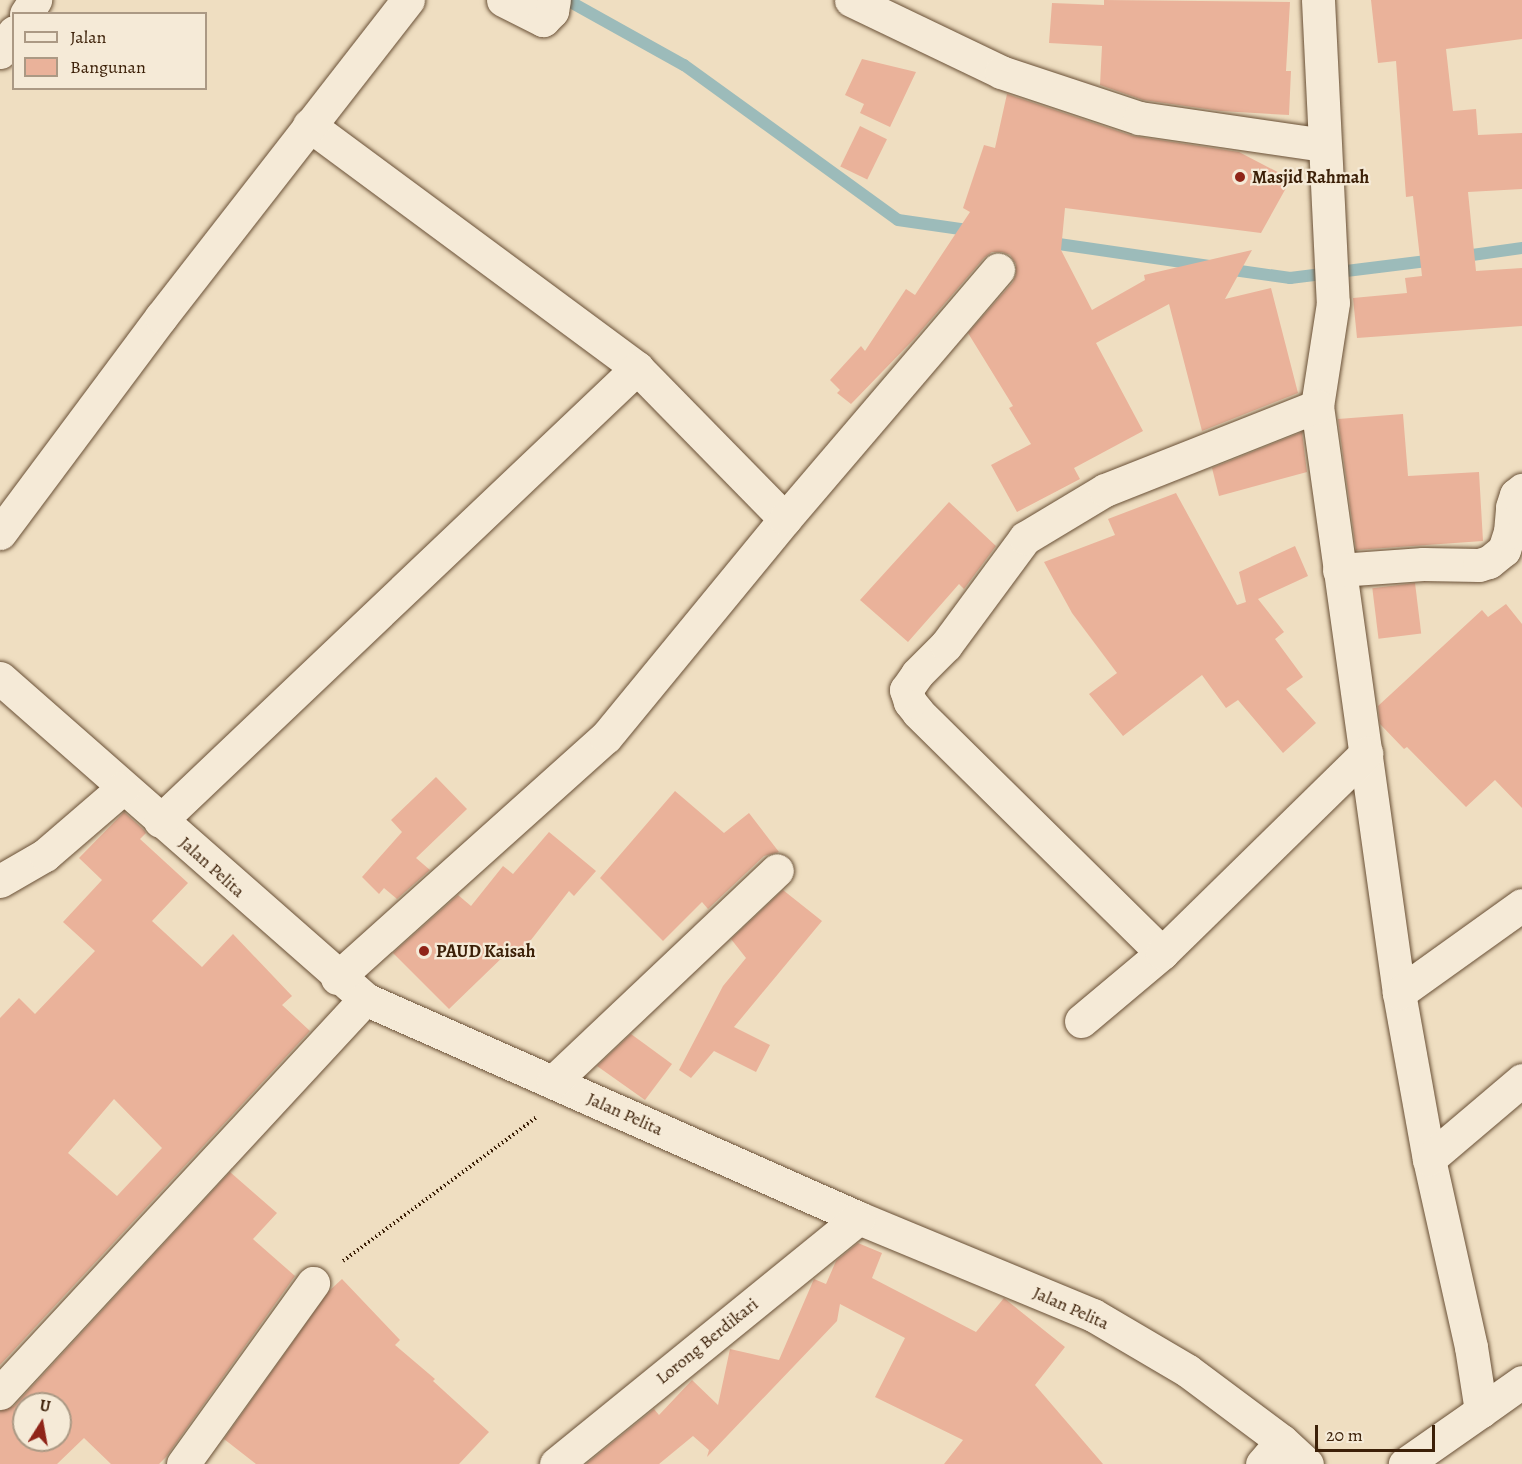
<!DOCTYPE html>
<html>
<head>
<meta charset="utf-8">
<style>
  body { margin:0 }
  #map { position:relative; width:1522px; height:1464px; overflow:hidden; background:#efdec1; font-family:Alegreya,serif }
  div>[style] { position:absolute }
  .stream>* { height:12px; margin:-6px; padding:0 6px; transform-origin:6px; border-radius:6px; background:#9cbbba }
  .building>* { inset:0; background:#eab29a; transform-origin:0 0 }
  .path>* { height:4px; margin-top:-2px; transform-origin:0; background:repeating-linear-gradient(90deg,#3c2008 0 1.5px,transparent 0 4.5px) }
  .roads { filter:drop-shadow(0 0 2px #695036) drop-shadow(0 0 2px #695036) }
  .street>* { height:33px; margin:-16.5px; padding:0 16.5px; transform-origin:16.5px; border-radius:16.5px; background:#f5ead7 }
  .dots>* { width:16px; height:16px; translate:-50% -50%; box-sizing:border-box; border:3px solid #f5ead7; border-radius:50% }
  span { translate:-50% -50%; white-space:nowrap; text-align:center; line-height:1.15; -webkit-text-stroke:4.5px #f5ead7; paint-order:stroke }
  .poi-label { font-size:18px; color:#3c2008; font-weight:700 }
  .left { translate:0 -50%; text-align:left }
  .street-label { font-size:18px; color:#3c2008 }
  .legend { position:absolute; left:12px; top:12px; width:195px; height:78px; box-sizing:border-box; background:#f5ead7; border:2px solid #ab9984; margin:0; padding:8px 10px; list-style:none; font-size:18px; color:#3c2008 }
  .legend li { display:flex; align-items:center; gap:12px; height:30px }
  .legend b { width:30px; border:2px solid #ab9984 }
  .north { position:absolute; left:12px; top:1392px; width:60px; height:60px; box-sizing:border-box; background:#f5ead7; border:2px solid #ab9984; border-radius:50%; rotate:11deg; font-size:16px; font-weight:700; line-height:24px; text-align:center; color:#3c2008 }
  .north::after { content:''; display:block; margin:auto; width:21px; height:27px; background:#8f2418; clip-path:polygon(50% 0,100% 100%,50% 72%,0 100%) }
  .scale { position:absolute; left:1315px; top:1425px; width:120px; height:27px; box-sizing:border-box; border:3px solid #3c2008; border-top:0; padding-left:8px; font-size:18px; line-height:21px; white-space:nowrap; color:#3c2008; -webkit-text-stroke:4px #f5ead7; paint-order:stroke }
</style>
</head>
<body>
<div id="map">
  <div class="stream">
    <i style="left:567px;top:0;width:134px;rotate:29.1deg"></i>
    <i style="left:684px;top:65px;width:264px;rotate:35.9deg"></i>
    <i style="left:898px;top:220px;width:77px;rotate:8.2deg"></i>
    <i style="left:1045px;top:242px;width:166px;rotate:8.3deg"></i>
    <i style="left:1458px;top:257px;width:65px;rotate:-8deg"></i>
    <i style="left:1226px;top:269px;width:65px;rotate:8deg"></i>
    <i style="left:1290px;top:278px;width:146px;rotate:-7.1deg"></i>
  </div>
  <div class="building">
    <i style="clip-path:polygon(1104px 0,1290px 2px,1286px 71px,1291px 71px,1289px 115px,1221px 111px,1143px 100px,1100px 85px,1102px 46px,1049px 43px,1052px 3px,1104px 5px)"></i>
    <i style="clip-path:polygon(1371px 0,1522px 0,1522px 39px,1446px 49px,1453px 111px,1476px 109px,1478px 135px,1522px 133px,1522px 189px,1468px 192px,1476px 271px,1522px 268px,1522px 326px,1357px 338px,1353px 298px,1407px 293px,1405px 278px,1422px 276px,1413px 196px,1406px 197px,1396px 61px,1378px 63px)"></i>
    <i style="clip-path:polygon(862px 59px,916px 72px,890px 127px,860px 113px,864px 104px,845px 95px)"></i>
    <i style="clip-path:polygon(1007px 94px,1133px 136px,1239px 152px,1291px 179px,1261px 233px,1065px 208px,1061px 250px,1092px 310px,1145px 280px,1144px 275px,1252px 250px,1225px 299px,1271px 288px,1298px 393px,1202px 431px,1169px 304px,1096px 343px,1143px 431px,1074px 468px,1080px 479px,1017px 512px,991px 465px,1031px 444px,1009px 408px,1013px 406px,968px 333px,1013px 282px,1016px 274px,1016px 264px,1010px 255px,1002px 252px,992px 252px,984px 258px,914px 339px,851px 404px,837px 393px,840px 390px,830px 380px,861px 346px,865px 351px,906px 289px,915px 295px,970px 212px,963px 208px,984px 145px,995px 148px)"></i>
    <i style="left:860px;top:126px;width:30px;height:45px;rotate:26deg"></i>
    <i style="clip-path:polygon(1403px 414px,1408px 476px,1479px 472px,1483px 541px,1356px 550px,1338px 419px)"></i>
    <i style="clip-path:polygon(1302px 432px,1307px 472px,1219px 496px,1212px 468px)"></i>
    <i style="clip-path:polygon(1176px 493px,1237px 605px,1246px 602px,1239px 572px,1295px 546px,1308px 576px,1258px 599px,1284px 632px,1275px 639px,1303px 677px,1286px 689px,1316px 723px,1283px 753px,1238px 700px,1226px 708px,1202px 675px,1123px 736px,1089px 694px,1117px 673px,1072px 613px,1044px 562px,1115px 535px,1108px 519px)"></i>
    <i style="clip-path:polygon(949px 502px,996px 546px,964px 589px,959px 584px,908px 642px,860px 600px)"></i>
    <i style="left:1415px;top:583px;width:51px;height:43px;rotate:83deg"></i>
    <i style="clip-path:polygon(1506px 604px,1522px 624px,1522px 808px,1495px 780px,1466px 807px,1407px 747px,1404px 749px,1380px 724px,1378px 706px,1482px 610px,1488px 617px)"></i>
    <i style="clip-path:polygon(436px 777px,467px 809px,416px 858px,430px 870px,397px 899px,384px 888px,379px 894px,362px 877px,402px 832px,391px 820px)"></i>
    <i style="clip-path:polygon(675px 791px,724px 833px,749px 813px,779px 852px,764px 856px,708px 909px,702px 902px,663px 941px,600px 878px)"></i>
    <i style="clip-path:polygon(evenodd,124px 812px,144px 830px,146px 833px,140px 839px,188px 883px,152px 921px,202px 967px,233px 934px,292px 996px,282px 1005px,310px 1031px,0 1365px,0 1018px,19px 998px,35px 1014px,95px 951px,63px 922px,102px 880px,79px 858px,124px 812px,114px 1099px,162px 1148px,117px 1196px,68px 1153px,114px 1099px)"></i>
    <i style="clip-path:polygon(549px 832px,596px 871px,574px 896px,569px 891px,517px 958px,509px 951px,449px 1009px,393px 953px,458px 895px,471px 906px,503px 866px,513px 874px)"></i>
    <i style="clip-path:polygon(783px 890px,822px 921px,734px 1027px,770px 1045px,756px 1072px,714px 1051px,691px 1078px,679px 1070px,723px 986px,746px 958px,731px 939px)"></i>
    <i style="clip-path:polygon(631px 1034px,672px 1064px,645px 1100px,597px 1066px)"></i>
    <i style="clip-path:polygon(evenodd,230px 1172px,277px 1213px,253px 1239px,295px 1276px,166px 1457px,159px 1464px,111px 1464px,84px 1438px,57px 1464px,0 1464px,0 1411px,14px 1406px,230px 1172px,24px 1404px,60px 1404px,60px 1440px,24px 1440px,24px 1404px)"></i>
    <i style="clip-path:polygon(858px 1243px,882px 1253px,872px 1278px,976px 1332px,1004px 1298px,1065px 1347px,1035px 1385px,1103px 1464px,944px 1464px,963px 1440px,875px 1397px,905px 1338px,840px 1304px,837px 1321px,707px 1457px,709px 1450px,693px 1436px,659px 1464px,586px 1464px,654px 1409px,659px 1415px,692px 1380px,718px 1405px,730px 1349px,779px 1360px,814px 1279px,826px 1284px,836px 1261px)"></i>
    <i style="clip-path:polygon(342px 1279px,400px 1340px,395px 1345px,435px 1379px,433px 1381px,489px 1432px,459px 1464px,256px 1464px,224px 1439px,329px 1291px)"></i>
  </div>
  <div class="path">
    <i style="left:343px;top:1261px;width:242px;rotate:-36.6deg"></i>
  </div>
  <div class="roads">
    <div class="street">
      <i style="left:503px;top:0;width:45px;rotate:26.6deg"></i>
      <i style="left:543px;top:20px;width:13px;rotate:-45deg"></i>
      <i style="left:552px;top:11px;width:11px;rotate:-80deg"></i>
      <i style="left:851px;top:0;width:166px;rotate:25.6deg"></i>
      <i style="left:1001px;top:72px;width:145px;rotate:18.4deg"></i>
      <i style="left:1139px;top:118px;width:187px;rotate:8.3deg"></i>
      <i style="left:1318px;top:0;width:303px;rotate:87.2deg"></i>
      <i style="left:1333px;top:303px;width:104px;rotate:98.8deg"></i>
      <i style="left:1317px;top:406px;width:593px;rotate:82.05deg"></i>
      <i style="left:1399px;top:993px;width:169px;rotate:79.8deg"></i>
      <i style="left:1429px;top:1159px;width:193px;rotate:77.4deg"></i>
      <i style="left:1471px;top:1347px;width:65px;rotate:81.1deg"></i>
      <i style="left:1481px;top:1411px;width:93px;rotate:145.1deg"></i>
      <i style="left:26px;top:14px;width:17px;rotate:-57deg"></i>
      <i style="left:0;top:52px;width:24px;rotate:-55deg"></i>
      <i style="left:309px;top:125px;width:408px;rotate:36.5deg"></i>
      <i style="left:637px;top:368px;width:211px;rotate:45.6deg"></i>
      <i style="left:0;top:533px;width:269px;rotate:-53.3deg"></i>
      <i style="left:161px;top:317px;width:402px;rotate:-52.1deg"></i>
      <i style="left:1339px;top:570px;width:84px;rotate:-4.1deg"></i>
      <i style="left:1423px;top:564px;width:56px;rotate:1deg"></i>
      <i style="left:1479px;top:565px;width:10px;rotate:-17deg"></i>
      <i style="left:1489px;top:562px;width:19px;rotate:-39deg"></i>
      <i style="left:1504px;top:550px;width:19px;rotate:-72deg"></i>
      <i style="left:1510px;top:532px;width:25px;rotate:-85deg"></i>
      <i style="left:1512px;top:507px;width:13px;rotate:-72deg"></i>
      <i style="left:1516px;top:495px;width:8px;rotate:-40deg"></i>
      <i style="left:0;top:678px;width:486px;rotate:41.3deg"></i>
      <i style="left:365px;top:999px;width:540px;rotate:23.91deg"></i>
      <i style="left:859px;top:1218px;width:253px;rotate:22.5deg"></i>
      <i style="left:1093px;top:1315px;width:110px;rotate:30.5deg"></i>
      <i style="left:1188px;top:1371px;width:117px;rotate:36.7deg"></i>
      <i style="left:1282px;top:1441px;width:34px;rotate:43deg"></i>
      <i style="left:160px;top:821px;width:658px;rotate:-43.52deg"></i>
      <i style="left:0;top:881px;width:52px;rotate:-30deg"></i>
      <i style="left:45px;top:855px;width:103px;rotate:-40.7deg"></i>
      <i style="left:1162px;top:953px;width:343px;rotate:-135.4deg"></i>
      <i style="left:918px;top:712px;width:13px;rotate:-129deg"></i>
      <i style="left:910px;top:702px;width:13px;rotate:-108deg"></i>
      <i style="left:906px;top:690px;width:19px;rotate:-55deg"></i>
      <i style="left:917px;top:674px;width:41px;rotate:-45deg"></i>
      <i style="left:946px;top:645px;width:133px;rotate:-53.6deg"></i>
      <i style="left:1025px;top:538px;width:93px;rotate:-31deg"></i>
      <i style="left:1105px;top:490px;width:228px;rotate:-21.6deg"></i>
      <i style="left:337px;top:978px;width:361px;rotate:-41.9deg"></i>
      <i style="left:606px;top:737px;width:282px;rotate:-50.6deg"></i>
      <i style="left:785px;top:519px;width:328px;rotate:-49.5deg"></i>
      <i style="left:1399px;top:993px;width:151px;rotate:-35.6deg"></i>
      <i style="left:1081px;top:1021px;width:106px;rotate:-40deg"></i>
      <i style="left:1162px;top:953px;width:286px;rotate:-44.4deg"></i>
      <i style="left:553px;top:1082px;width:308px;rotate:-43.4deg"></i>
      <i style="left:1429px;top:1159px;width:122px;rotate:-40.3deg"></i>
      <i style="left:0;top:1393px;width:537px;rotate:-47.19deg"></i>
      <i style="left:1481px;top:1411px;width:50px;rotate:-35.3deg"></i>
      <i style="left:183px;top:1464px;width:223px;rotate:-54.3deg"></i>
      <i style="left:556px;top:1464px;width:390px;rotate:-39.1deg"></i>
      <i style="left:1262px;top:1464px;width:30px;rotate:-49deg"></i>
    </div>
  </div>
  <div class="dots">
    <i style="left:1240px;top:177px;background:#8f2418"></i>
    <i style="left:424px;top:951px;background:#8f2418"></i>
  </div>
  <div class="poi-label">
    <span class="left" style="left:1252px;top:177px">Masjid Rahmah</span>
    <span class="left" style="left:436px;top:951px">PAUD Kaisah</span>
  </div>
  <div class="street-label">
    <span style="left:212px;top:867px;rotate:42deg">Jalan Pelita</span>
    <span style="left:625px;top:1114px;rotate:24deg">Jalan Pelita</span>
    <span style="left:1071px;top:1308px;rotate:24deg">Jalan Pelita</span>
    <span style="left:707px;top:1341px;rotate:-39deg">Lorong Berdikari</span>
  </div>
  <ul class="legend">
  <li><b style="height:8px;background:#f5ead7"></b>Jalan</li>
  <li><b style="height:16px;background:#eab29a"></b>Bangunan</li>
  </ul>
  <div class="north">U</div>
  <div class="scale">20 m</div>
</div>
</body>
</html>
